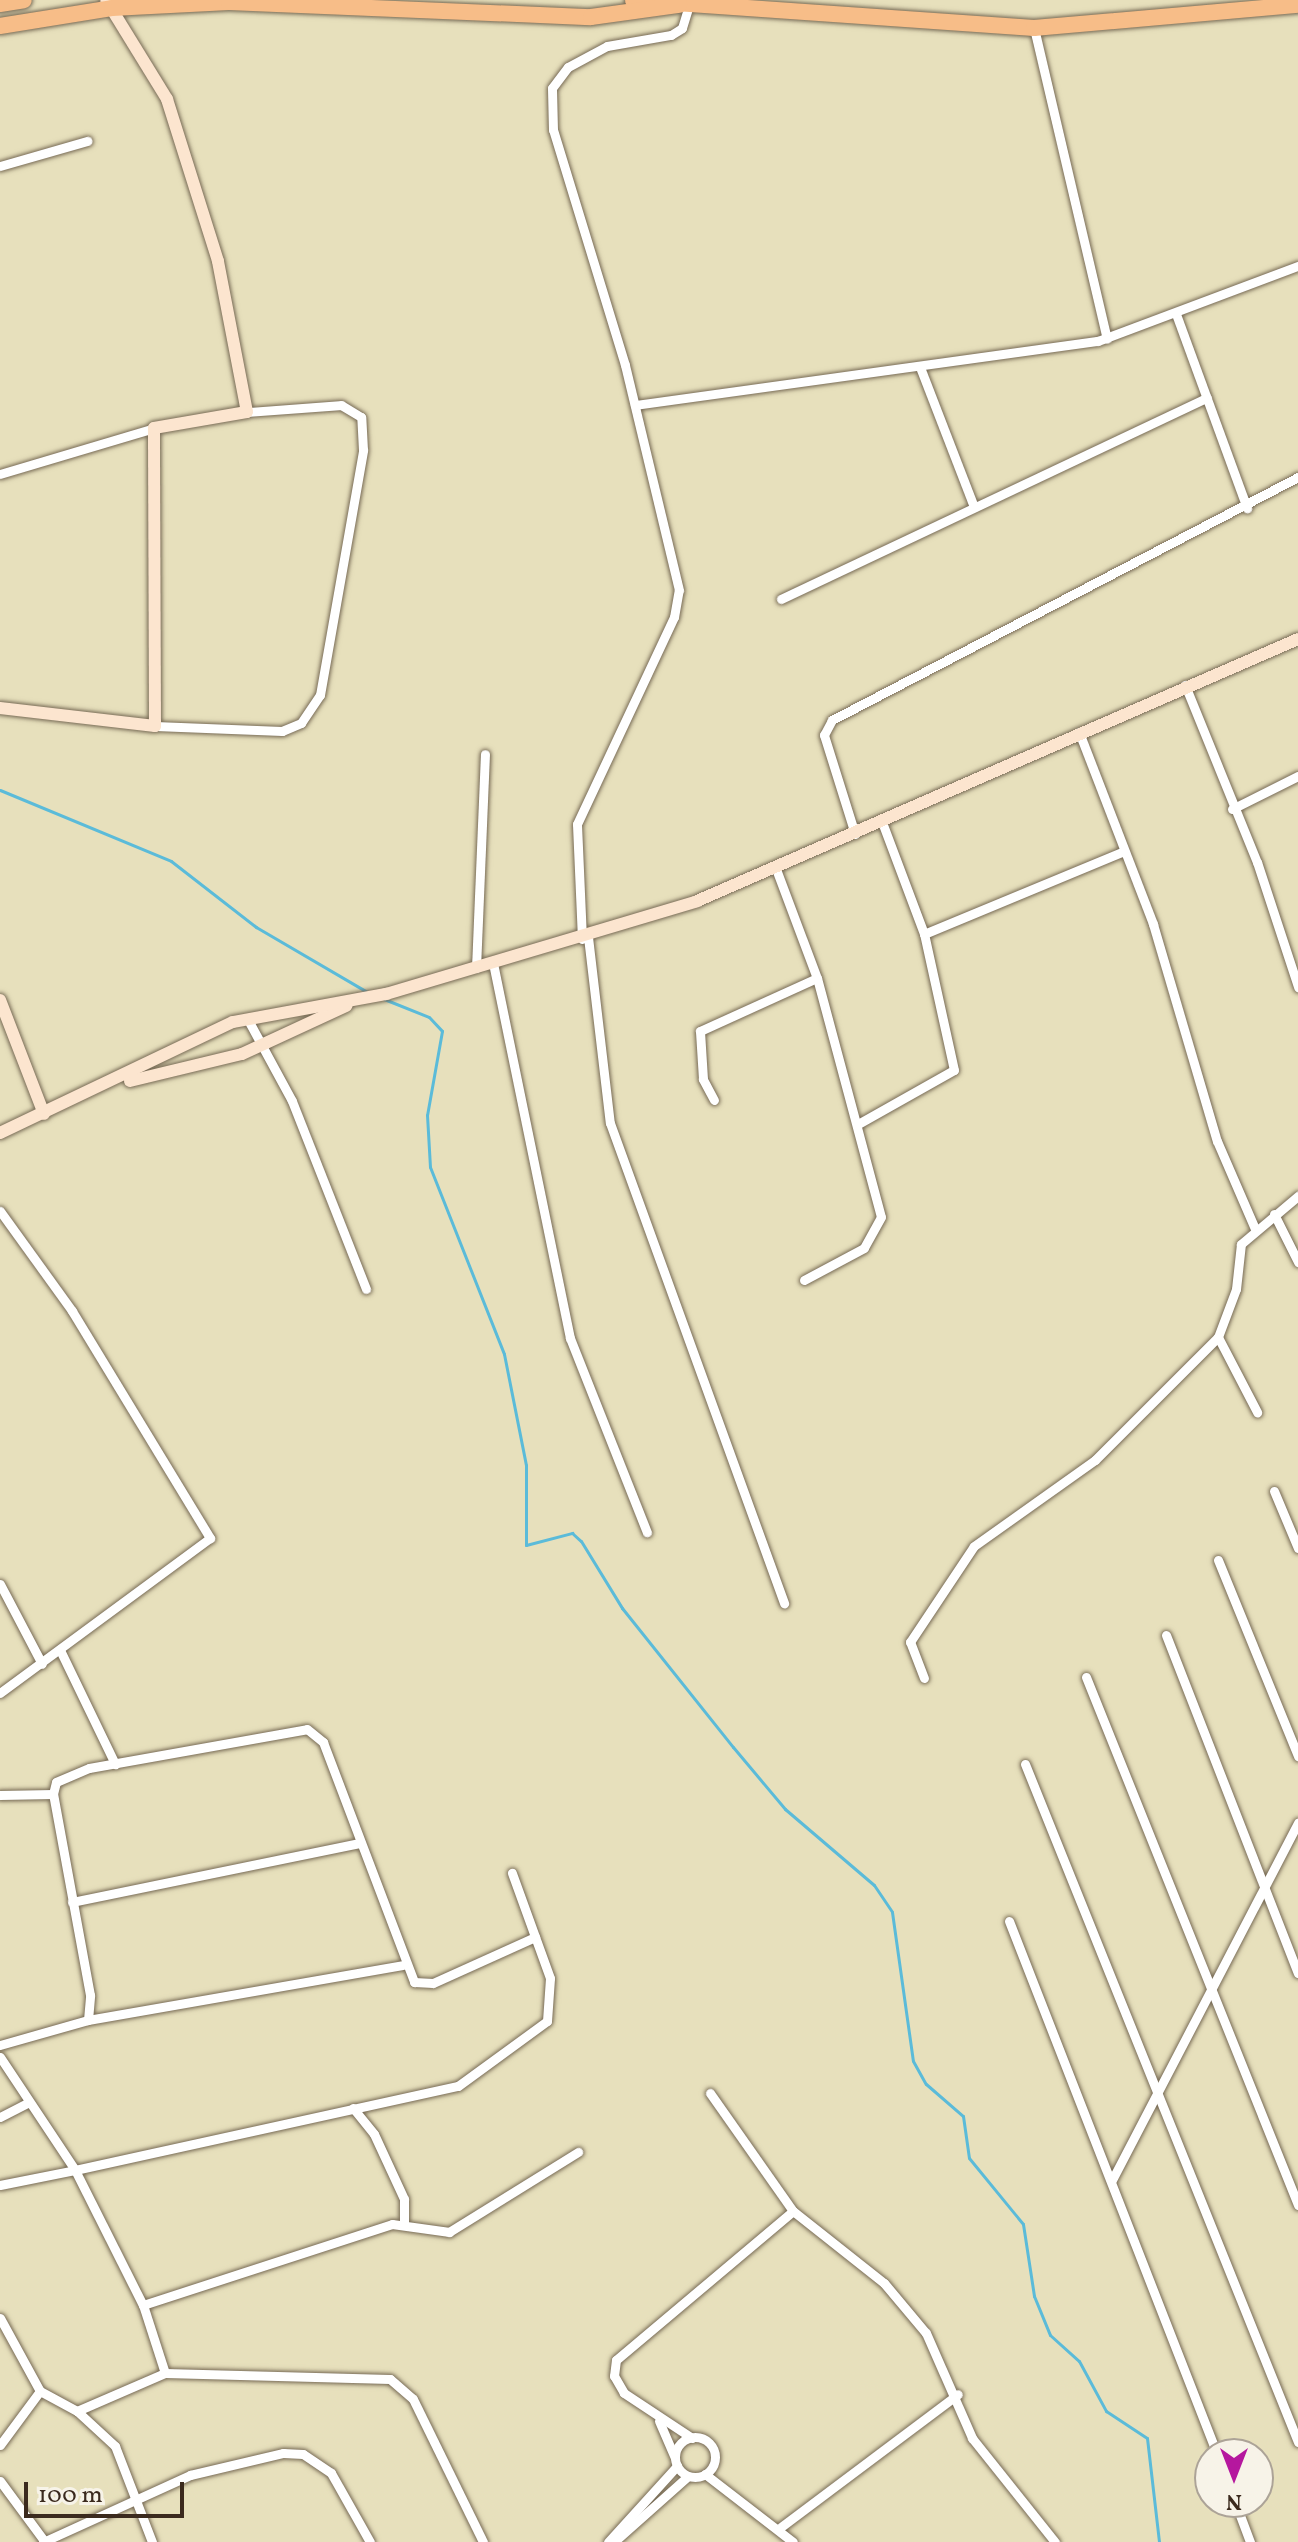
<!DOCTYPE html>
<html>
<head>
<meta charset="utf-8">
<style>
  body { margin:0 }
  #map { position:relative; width:1298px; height:2542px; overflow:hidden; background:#e7e0bc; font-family:Vollkorn,serif }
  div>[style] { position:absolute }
  .stream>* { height:3px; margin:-1.5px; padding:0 1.5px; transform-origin:1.5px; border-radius:1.5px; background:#5bbbd9 }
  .roads { filter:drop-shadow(0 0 2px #776a55) drop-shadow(0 0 2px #776a55) }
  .street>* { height:9px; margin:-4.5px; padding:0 4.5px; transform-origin:4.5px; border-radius:4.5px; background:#fff }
  .street>.ring { margin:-4.5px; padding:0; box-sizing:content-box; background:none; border:9px solid #fff; border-radius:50% }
  .secondary>* { height:12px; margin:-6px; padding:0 6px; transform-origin:6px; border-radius:6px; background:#fce5cf }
  .highway>* { height:16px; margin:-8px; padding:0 8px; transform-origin:8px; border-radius:8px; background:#f7bd88 }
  span { translate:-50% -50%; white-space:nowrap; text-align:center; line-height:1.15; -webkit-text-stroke:6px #f7f3e8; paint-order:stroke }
  .north { position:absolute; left:1194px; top:2438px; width:80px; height:80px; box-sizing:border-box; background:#f7f3e8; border:2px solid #aca397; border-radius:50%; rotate:180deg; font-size:22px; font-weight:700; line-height:32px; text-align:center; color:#3b2a1e }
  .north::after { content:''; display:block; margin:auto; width:28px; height:36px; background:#b5179e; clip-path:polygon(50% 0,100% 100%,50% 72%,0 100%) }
  .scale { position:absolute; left:24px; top:2482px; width:160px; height:36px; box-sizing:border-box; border:4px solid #3b2a1e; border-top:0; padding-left:10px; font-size:24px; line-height:28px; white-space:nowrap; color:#3b2a1e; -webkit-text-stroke:6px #f7f3e8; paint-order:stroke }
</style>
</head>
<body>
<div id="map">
  <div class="stream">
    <i style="left:0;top:790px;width:185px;rotate:22.5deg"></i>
    <i style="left:171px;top:861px;width:108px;rotate:37.8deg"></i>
    <i style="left:256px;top:927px;width:131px;rotate:30.3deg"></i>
    <i style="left:384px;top:999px;width:48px;rotate:21.8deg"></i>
    <i style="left:429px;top:1017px;width:19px;rotate:47deg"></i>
    <i style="left:442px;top:1031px;width:85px;rotate:100.1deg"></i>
    <i style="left:427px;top:1115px;width:52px;rotate:86.7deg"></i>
    <i style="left:430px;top:1167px;width:201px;rotate:68.4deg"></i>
    <i style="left:504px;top:1354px;width:113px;rotate:78.8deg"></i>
    <i style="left:526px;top:1465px;width:80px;rotate:90deg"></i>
    <i style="left:526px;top:1545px;width:48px;rotate:-14.6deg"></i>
    <i style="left:572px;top:1533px;width:12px;rotate:42deg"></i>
    <i style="left:581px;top:1541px;width:79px;rotate:58.5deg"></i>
    <i style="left:622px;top:1608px;width:178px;rotate:51.4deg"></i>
    <i style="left:733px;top:1747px;width:81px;rotate:50deg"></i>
    <i style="left:785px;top:1809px;width:117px;rotate:40.5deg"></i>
    <i style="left:874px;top:1885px;width:32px;rotate:56deg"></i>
    <i style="left:892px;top:1912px;width:150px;rotate:82deg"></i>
    <i style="left:913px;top:2061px;width:26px;rotate:61deg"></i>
    <i style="left:926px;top:2084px;width:49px;rotate:40.9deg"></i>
    <i style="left:963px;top:2116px;width:42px;rotate:81.9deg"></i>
    <i style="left:969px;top:2158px;width:85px;rotate:50.7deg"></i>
    <i style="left:1023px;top:2224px;width:73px;rotate:81.3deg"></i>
    <i style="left:1034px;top:2296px;width:42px;rotate:67.7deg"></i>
    <i style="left:1050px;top:2335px;width:39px;rotate:42deg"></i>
    <i style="left:1079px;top:2361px;width:57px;rotate:61.6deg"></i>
    <i style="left:1106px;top:2411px;width:49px;rotate:33.4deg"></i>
    <i style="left:1147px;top:2438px;width:105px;rotate:83.4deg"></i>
  </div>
  <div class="roads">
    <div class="street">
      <i style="left:1034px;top:28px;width:319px;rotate:76.8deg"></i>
      <i style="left:0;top:166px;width:91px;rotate:-16deg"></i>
      <i style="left:1176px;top:314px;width:207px;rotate:69.9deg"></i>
      <i style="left:920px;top:367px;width:150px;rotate:68.9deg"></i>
      <i style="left:635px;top:405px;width:467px;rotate:-7.9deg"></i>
      <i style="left:1098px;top:341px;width:214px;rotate:-20.6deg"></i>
      <i style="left:0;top:474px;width:161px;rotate:-16.6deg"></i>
      <i style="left:781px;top:599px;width:471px;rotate:-25.3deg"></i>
      <i style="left:1185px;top:685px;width:191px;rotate:67.9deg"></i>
      <i style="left:1257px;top:862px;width:132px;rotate:71.8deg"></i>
      <i style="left:155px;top:726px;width:127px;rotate:2.3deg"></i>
      <i style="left:282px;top:731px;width:21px;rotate:-23deg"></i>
      <i style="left:301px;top:723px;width:34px;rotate:-56deg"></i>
      <i style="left:320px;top:695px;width:249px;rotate:-80deg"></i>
      <i style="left:363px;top:450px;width:33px;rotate:-93deg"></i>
      <i style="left:361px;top:417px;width:23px;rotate:-149deg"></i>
      <i style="left:341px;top:405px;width:94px;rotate:175.7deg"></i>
      <i style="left:1079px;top:732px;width:206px;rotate:68.9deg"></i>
      <i style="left:1153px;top:924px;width:226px;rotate:73.6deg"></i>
      <i style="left:1217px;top:1141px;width:96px;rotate:66.6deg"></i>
      <i style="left:1232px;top:809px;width:74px;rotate:-26.6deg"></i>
      <i style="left:882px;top:822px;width:120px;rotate:69.4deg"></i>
      <i style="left:924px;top:934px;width:217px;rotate:-22.5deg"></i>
      <i style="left:855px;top:834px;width:104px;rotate:-107.4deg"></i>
      <i style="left:824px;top:735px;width:17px;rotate:-62deg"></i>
      <i style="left:832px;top:720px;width:526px;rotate:-27.54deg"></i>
      <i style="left:776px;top:869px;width:116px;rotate:69.4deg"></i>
      <i style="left:817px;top:978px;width:247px;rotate:75deg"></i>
      <i style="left:881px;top:1217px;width:35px;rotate:119deg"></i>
      <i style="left:864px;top:1248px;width:68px;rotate:151.9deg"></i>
      <i style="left:588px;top:937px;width:187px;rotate:83.3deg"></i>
      <i style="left:610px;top:1123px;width:511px;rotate:70.07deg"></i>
      <i style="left:582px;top:939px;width:115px;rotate:-92.5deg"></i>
      <i style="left:577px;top:824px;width:229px;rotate:-64.9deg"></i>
      <i style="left:674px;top:617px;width:27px;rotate:-80deg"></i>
      <i style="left:679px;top:590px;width:231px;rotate:-103.5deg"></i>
      <i style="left:625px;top:365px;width:246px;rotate:-107deg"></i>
      <i style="left:553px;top:130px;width:42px;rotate:-91.4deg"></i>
      <i style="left:552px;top:88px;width:26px;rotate:-53deg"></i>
      <i style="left:568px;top:67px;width:44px;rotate:-28.3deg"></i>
      <i style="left:607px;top:46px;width:65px;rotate:-9.8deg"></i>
      <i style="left:671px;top:35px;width:13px;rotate:-32deg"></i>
      <i style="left:682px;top:28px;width:24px;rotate:-73deg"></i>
      <i style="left:493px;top:963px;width:383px;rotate:78.4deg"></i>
      <i style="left:570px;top:1338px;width:209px;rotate:68.4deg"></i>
      <i style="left:476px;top:968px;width:214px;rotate:-87.6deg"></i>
      <i style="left:247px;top:1018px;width:94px;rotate:61.5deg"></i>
      <i style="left:292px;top:1101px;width:202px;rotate:68.5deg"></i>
      <i style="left:714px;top:1100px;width:24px;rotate:-118deg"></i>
      <i style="left:703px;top:1079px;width:48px;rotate:-93.6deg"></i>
      <i style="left:700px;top:1031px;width:128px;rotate:-24.4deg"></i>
      <i style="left:858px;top:1124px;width:110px;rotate:-29.4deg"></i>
      <i style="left:954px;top:1070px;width:139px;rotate:-102.4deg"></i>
      <i style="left:0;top:1211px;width:123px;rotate:54.2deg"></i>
      <i style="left:72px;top:1311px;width:266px;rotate:58.7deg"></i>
      <i style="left:210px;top:1538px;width:261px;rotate:143.6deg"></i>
      <i style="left:1274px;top:1214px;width:54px;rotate:63.4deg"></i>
      <i style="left:1218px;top:1337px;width:85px;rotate:62.5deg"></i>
      <i style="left:1274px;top:1491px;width:62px;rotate:67.2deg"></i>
      <i style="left:1218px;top:1560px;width:212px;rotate:67.8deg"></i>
      <i style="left:0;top:1584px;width:90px;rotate:62.3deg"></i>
      <i style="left:1166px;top:1635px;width:363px;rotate:68.7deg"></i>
      <i style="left:60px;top:1650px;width:127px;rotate:64.2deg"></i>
      <i style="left:1086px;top:1677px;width:569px;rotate:68.12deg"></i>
      <i style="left:924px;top:1678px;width:39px;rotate:-111deg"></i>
      <i style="left:910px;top:1642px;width:115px;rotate:-56.3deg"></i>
      <i style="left:974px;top:1546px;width:148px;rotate:-35.4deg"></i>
      <i style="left:1095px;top:1460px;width:174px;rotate:-45deg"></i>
      <i style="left:1218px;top:1337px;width:51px;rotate:-69.4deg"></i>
      <i style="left:1236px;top:1289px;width:45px;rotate:-83.7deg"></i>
      <i style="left:1241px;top:1244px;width:75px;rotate:-40.1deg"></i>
      <i style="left:1025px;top:1764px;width:731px;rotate:68.07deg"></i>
      <i style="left:0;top:1795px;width:53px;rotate:-1.1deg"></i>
      <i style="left:72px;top:1902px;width:294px;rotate:-11.6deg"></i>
      <i style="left:1009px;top:1921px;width:572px;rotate:68.68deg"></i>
      <i style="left:88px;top:2020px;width:25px;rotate:-85deg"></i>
      <i style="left:90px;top:1995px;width:204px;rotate:-100.4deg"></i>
      <i style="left:53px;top:1794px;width:12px;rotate:-76deg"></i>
      <i style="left:56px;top:1782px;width:36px;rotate:-23deg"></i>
      <i style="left:89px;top:1768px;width:221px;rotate:-10.1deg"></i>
      <i style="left:307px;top:1729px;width:21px;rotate:39deg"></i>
      <i style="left:323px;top:1742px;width:257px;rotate:69.2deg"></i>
      <i style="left:414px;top:1982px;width:19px;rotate:3deg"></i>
      <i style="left:433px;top:1983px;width:112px;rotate:-24.3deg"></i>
      <i style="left:0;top:2045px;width:91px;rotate:-15.9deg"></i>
      <i style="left:88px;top:2020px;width:319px;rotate:-9.9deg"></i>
      <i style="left:0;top:2057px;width:136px;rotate:56.4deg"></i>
      <i style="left:75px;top:2170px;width:392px;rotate:-12.4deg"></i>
      <i style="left:458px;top:2086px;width:110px;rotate:-36.1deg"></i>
      <i style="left:547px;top:2021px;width:43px;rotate:-86deg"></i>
      <i style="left:550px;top:1978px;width:112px;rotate:-109.9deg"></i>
      <i style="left:710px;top:2093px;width:144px;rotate:54.9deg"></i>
      <i style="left:793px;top:2211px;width:116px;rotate:38.4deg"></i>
      <i style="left:884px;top:2283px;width:65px;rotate:50deg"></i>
      <i style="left:926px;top:2333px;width:115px;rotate:66.3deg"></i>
      <i style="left:972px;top:2438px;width:133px;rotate:51.4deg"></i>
      <i style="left:353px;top:2108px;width:33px;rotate:51deg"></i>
      <i style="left:374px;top:2134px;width:72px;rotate:65.2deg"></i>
      <i style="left:404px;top:2199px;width:23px;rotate:90deg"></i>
      <i style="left:0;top:2117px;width:29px;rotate:-27deg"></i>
      <i style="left:1112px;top:2180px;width:403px;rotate:-62.5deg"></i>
      <i style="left:0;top:2185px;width:76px;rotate:-11.3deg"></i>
      <i style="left:75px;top:2170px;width:151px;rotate:63.3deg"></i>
      <i style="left:143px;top:2305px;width:262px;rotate:-18deg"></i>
      <i style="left:392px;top:2224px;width:58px;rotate:8deg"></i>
      <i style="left:449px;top:2232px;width:152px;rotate:-31.8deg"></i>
      <i style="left:143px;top:2305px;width:71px;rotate:72.1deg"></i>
      <i style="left:0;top:2318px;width:83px;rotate:61.3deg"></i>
      <i style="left:40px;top:2391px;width:42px;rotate:28.4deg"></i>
      <i style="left:77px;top:2411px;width:52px;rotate:42.6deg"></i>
      <i style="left:115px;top:2446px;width:103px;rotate:68.9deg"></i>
      <i style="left:77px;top:2411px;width:96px;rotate:-23.4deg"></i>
      <i style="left:165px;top:2373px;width:225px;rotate:1.5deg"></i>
      <i style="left:390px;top:2379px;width:30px;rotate:41deg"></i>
      <i style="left:413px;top:2399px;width:159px;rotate:63.9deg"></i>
      <i style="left:659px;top:2421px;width:40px;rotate:66.6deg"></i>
      <i class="ring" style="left:675px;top:2437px;width:31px;height:31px"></i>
      <i style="left:692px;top:2438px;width:82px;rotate:-146.5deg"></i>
      <i style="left:624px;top:2393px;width:20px;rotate:-120deg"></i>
      <i style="left:614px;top:2376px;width:16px;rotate:-83deg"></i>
      <i style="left:616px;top:2360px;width:231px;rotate:-40.1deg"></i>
      <i style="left:0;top:2445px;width:67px;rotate:-53.5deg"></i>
      <i style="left:705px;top:2474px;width:111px;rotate:37.7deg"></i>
      <i style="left:0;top:2481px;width:76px;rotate:53.6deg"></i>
      <i style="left:1235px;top:2502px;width:43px;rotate:69.4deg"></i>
      <i style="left:781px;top:2527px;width:221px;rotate:-36.9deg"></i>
      <i style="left:43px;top:2542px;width:162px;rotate:-24.5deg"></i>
      <i style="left:190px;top:2475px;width:96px;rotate:-13.3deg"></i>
      <i style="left:283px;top:2453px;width:20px;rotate:3deg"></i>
      <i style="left:303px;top:2454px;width:34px;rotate:34deg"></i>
      <i style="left:331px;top:2473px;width:79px;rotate:60.5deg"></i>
      <i style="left:608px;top:2542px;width:103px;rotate:-47.8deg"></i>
      <i style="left:614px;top:2542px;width:99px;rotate:-41.7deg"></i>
    </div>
    <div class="secondary">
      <i style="left:0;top:708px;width:156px;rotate:6.6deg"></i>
      <i style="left:155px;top:726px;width:298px;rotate:-90.2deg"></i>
      <i style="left:154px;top:428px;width:94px;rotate:-9.8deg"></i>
      <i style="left:247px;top:412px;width:154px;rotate:-100.9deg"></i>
      <i style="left:218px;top:261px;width:170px;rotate:-107.5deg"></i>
      <i style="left:167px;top:99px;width:116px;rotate:-121.6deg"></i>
      <i style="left:0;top:1000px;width:122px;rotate:68.9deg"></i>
      <i style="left:130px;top:1081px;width:115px;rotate:-13.6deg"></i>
      <i style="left:242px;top:1054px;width:115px;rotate:-24.8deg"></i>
      <i style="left:0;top:1133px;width:258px;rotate:-25.5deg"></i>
      <i style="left:233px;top:1022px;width:156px;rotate:-10.4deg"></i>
      <i style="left:386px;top:994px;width:325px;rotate:-16.6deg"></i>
      <i style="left:697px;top:901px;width:656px;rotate:-23.55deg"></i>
    </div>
    <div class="highway">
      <i style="left:633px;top:0;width:402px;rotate:4deg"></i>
      <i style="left:1034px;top:28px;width:265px;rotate:-5deg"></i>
      <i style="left:0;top:4px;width:24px;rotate:-9deg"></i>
      <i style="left:0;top:26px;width:113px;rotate:-9.1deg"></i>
      <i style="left:112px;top:8px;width:117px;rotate:-2.9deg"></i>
      <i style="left:229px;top:2px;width:362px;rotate:2.4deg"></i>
      <i style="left:591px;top:17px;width:89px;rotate:-7.8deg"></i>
    </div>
  </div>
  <div class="north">N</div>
  <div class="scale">100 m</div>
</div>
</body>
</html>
